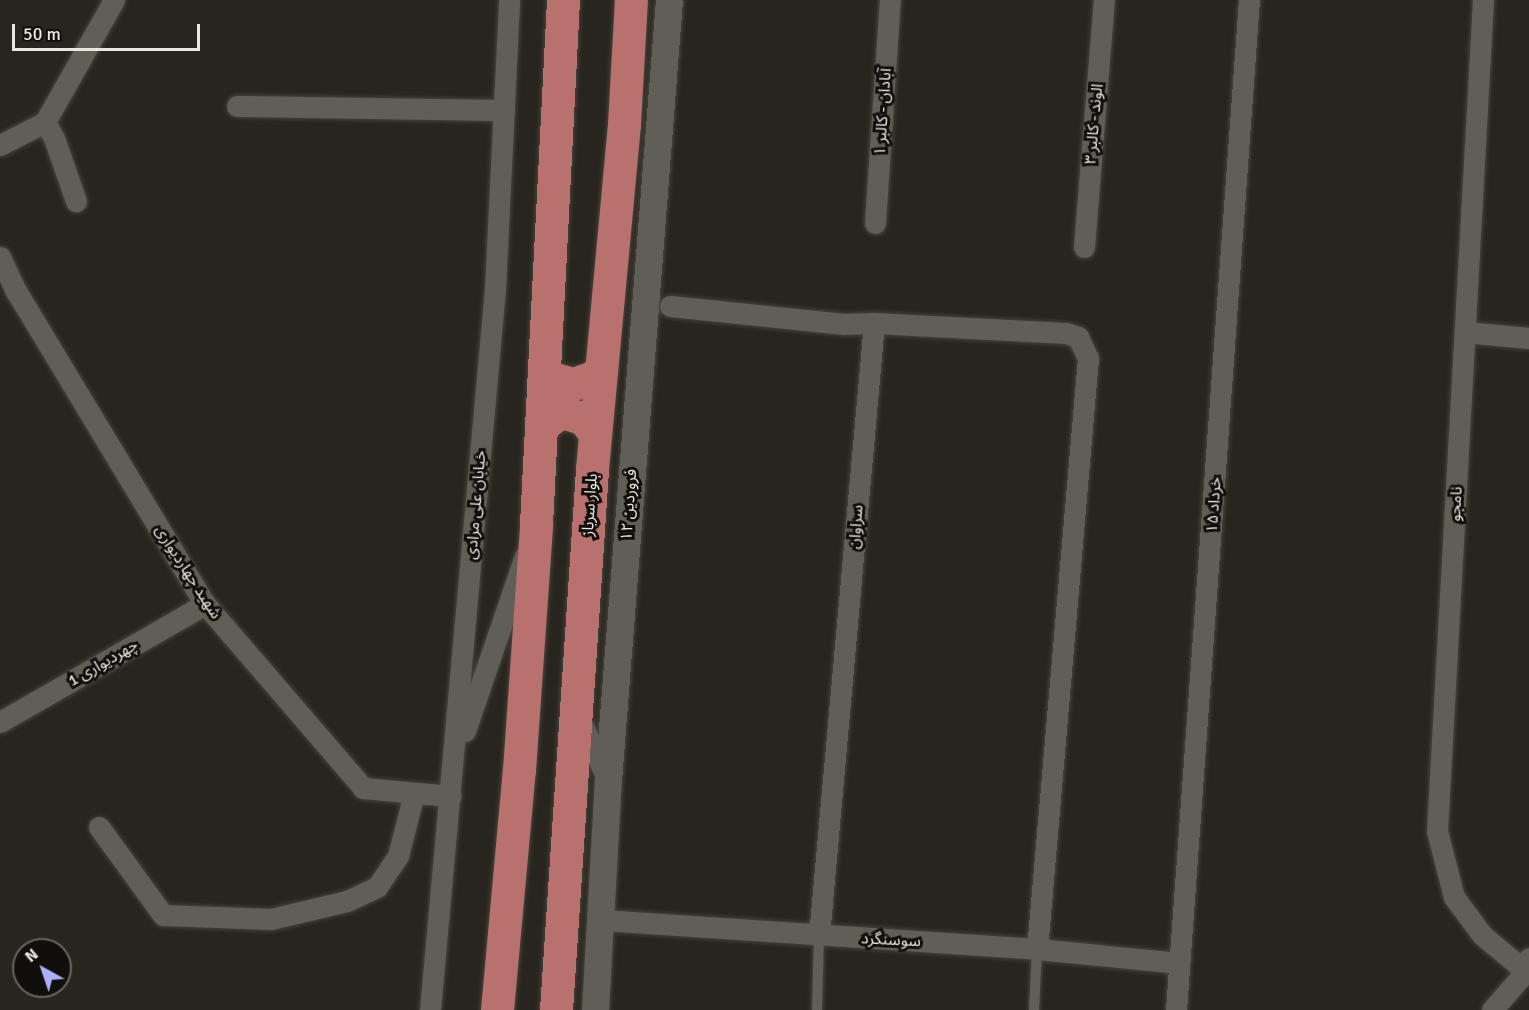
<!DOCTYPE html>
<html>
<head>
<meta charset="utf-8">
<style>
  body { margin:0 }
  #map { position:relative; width:1529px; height:1010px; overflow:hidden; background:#28251e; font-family:Signika,"Noto Sans Arabic",sans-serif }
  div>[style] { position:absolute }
  .roads { filter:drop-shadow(0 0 2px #45423c) drop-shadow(0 0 2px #45423c) }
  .service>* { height:10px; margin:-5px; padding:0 5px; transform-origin:5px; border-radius:5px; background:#615e56 }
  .minor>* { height:21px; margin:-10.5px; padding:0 10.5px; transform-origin:10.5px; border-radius:10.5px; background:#615e56 }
  .tertiary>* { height:27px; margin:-13.5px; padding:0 13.5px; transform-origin:13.5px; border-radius:13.5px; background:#615e56 }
  .trunk>* { height:33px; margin:-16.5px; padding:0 16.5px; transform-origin:16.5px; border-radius:16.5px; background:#b8716c }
  span { translate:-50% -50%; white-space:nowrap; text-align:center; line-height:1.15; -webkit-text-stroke:6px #100f0b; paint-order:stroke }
  .street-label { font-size:16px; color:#e9e7e2 }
  .north { position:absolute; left:12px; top:938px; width:60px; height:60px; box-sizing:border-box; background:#100f0b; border:2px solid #676561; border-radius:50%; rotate:320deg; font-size:16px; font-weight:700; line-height:24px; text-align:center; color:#e9e7e2 }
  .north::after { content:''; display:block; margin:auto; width:21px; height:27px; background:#acaffb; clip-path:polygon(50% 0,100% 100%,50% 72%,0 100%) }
  .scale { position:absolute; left:12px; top:24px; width:188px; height:27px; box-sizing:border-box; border:3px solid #e9e7e2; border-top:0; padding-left:8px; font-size:18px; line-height:21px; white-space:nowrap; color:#e9e7e2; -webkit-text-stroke:4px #100f0b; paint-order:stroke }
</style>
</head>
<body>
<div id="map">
  <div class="roads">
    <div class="service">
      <i style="left:817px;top:1010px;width:74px;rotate:-88.5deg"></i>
      <i style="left:1034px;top:1010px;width:61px;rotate:-87.2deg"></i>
    </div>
    <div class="minor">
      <i style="left:1483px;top:0;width:832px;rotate:93.17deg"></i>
      <i style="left:1437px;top:831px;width:68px;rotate:75.6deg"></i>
      <i style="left:1454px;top:897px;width:47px;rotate:53.6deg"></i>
      <i style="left:1482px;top:935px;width:61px;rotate:39.7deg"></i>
      <i style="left:237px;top:106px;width:267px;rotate:0.9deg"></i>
      <i style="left:45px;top:122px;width:18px;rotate:61deg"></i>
      <i style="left:54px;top:138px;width:67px;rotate:70.8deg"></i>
      <i style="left:0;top:145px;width:51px;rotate:-27.1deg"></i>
      <i style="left:45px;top:122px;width:140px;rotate:-60.5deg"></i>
      <i style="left:875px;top:223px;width:224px;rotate:-86.2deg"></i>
      <i style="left:1084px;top:247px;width:248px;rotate:-85.4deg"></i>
      <i style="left:0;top:257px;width:38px;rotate:65deg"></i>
      <i style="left:16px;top:291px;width:366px;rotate:58.9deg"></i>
      <i style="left:205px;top:604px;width:243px;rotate:49.3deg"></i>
      <i style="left:363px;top:788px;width:88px;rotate:5.2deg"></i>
      <i style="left:670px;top:306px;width:175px;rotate:5.9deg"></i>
      <i style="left:844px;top:324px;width:30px;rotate:-2deg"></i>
      <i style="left:874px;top:323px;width:615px;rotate:95.13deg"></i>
      <i style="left:874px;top:323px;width:192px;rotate:3deg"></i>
      <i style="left:1066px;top:333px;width:13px;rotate:18deg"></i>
      <i style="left:1078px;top:337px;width:23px;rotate:65deg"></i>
      <i style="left:1088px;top:358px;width:593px;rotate:94.93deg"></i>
      <i style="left:1465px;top:332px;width:64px;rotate:5.4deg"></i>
      <i style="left:579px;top:718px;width:68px;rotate:64.9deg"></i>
      <i style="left:0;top:722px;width:237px;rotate:-29.9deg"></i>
      <i style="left:465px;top:731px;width:185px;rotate:-71.1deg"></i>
      <i style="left:99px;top:827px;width:109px;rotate:54deg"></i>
      <i style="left:163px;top:915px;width:108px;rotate:2.1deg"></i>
      <i style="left:271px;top:919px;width:78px;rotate:-13.3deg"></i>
      <i style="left:347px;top:901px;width:33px;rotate:-25deg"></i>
      <i style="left:377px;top:887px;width:37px;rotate:-56deg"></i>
      <i style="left:398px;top:856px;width:65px;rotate:-75.7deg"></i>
      <i style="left:602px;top:920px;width:436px;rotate:3.8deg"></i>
      <i style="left:1037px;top:949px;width:143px;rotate:5.6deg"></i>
      <i style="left:430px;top:1010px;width:724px;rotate:-84.85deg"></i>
      <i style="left:495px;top:289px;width:289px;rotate:-87.2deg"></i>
      <i style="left:1176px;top:1010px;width:1013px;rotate:-85.87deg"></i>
      <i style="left:1492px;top:1010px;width:52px;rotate:-48.9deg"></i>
      <i style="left:1526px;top:971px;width:13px;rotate:-77deg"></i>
    </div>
    <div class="tertiary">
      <i style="left:595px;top:1010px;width:230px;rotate:-86.8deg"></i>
      <i style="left:608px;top:780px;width:782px;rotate:-85.53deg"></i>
    </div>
    <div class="trunk">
      <i style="left:544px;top:370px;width:11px;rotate:45deg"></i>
      <i style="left:552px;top:378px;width:22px;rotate:16deg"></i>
      <i style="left:573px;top:384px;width:21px;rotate:-19deg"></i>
      <i style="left:593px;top:377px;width:11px;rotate:-41deg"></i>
      <i style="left:541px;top:427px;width:19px;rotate:-39deg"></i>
      <i style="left:556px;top:415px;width:10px;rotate:-11deg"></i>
      <i style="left:566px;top:413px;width:19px;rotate:18deg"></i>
      <i style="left:584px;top:419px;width:19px;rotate:54deg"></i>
      <i style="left:497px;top:1010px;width:241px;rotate:-84.8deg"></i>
      <i style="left:519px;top:770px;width:247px;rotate:-86deg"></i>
      <i style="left:536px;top:524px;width:525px;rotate:-87.05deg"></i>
      <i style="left:556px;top:1010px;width:542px;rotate:-86.19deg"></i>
      <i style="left:592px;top:469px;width:346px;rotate:-84.7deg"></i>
      <i style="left:624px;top:124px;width:124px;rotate:-86.8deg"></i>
    </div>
  </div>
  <div class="street-label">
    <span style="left:883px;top:112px;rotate:-86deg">آبادان - کالبر ۱</span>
    <span style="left:1094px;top:124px;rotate:-85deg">الوند - کالبر ۳</span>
    <span style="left:1456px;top:504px;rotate:-87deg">نامجو</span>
    <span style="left:476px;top:505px;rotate:-85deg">خیابان علی مرادی</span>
    <span style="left:590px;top:505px;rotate:-86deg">بلوار سرباز</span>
    <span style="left:629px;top:505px;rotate:-86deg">۱۲ فروردین</span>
    <span style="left:1214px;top:505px;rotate:-86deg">۱۵ خرداد</span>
    <span style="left:856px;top:527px;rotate:-85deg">سراوان</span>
    <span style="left:188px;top:572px;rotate:57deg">شهید چهاردیواری</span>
    <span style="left:103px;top:663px;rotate:-30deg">چهردیواری 1</span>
    <span style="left:891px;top:940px;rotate:3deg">سوسنگرد</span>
  </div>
  <div class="north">N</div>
  <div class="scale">50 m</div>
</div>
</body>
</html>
